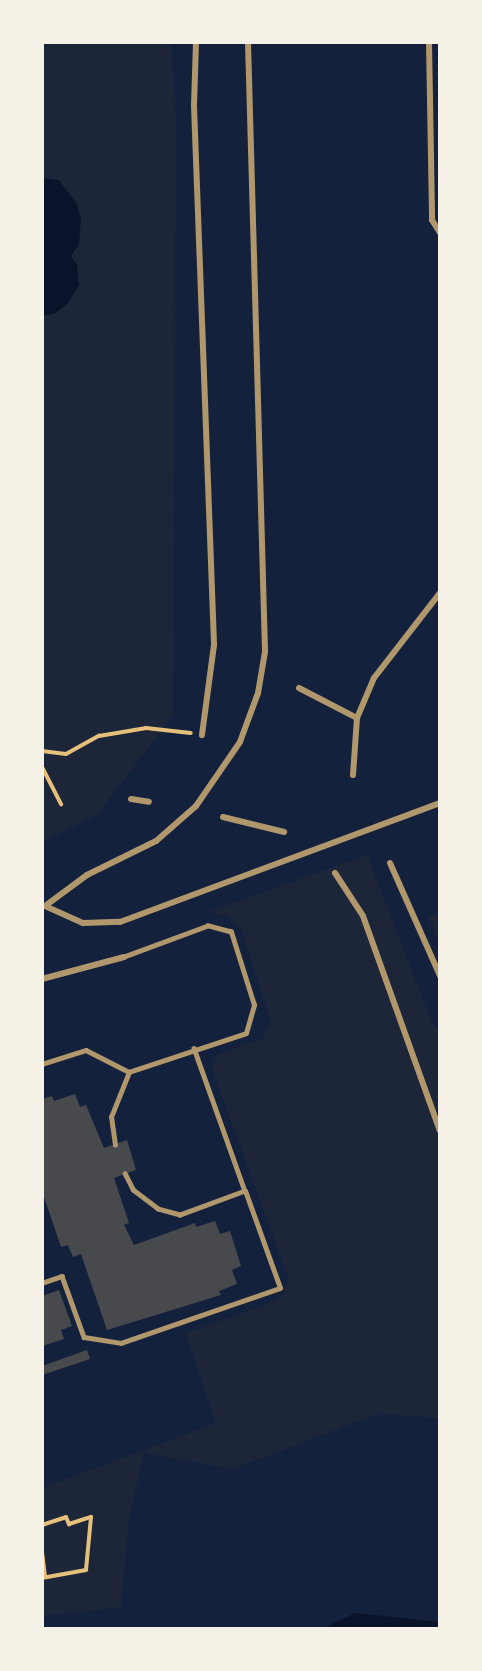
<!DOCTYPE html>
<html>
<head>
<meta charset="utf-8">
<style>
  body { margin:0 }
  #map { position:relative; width:482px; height:1671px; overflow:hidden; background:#14213d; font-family:"Work Sans",sans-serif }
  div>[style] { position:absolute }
  .green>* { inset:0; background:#1d2539 }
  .water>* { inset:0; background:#0b132b }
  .building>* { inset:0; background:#48494c }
  .path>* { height:4px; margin:-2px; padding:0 2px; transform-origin:2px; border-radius:2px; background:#e5c07b }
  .service>* { height:4.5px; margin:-2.25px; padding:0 2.25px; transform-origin:2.25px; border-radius:2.25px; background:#b1986c }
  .minor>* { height:6px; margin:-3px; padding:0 3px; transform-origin:3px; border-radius:3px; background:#b1986c }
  span { translate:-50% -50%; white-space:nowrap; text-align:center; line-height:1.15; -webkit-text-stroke:4.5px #f6f1e7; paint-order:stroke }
  .frame { position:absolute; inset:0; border:44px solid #f6f1e7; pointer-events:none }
</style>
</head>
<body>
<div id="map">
  <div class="green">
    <i style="clip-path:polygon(42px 42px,171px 42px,176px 116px,173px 716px,96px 816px,42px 843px)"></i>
    <i style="clip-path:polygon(367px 855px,432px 1023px,440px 1032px,440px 1418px,377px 1414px,233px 1469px,144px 1453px,129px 1518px,121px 1607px,42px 1616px,42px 1488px,216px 1423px,186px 1333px,279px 1300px,289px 1280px,212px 1069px,217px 1055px,263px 1038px,271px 1023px,242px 931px,229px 917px,208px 912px)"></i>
    <i style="clip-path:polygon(440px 912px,440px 944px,428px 917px)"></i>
  </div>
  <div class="water">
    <i style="clip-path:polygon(42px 178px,59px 180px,77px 204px,81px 219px,79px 244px,71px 256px,77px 265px,79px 285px,68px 303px,56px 313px,43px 316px)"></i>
    <i style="clip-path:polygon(355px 1613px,440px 1622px,440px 1629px,322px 1629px)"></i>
  </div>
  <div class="building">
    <i style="clip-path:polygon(75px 1094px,80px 1107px,86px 1105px,104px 1148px,127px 1140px,136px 1170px,114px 1178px,129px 1223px,124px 1225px,134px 1245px,195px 1223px,196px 1227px,215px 1221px,220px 1234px,230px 1231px,241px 1266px,232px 1270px,237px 1284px,219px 1291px,221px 1295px,107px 1330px,81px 1254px,73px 1257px,68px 1245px,61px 1247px,42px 1191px,42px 1099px,52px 1096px,54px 1101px)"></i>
    <i style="clip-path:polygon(59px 1290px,72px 1326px,61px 1330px,64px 1339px,42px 1346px,42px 1296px)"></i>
    <i style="clip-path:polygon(87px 1350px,90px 1359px,42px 1375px,42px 1366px)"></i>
  </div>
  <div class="path">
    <i style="left:42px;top:751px;width:24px;rotate:7deg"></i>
    <i style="left:66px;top:754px;width:38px;rotate:-29deg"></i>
    <i style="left:99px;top:736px;width:48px;rotate:-9.7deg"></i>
    <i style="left:146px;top:728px;width:45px;rotate:6.3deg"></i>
    <i style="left:42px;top:767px;width:42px;rotate:62.8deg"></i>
    <i style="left:42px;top:1525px;width:25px;rotate:-18deg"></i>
    <i style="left:66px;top:1517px;width:8px;rotate:67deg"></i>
    <i style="left:69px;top:1524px;width:23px;rotate:-18deg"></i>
    <i style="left:91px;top:1517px;width:53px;rotate:95.4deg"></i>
    <i style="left:86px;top:1570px;width:45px;rotate:169.7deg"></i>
    <i style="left:42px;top:1552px;width:25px;rotate:83deg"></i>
  </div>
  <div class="service">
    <i style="left:194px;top:1048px;width:152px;rotate:70.4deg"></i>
    <i style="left:42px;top:1064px;width:46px;rotate:-17.7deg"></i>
    <i style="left:86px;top:1050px;width:48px;rotate:27.1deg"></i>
    <i style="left:115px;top:1145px;width:28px;rotate:-98deg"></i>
    <i style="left:111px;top:1117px;width:48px;rotate:-68.2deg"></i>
    <i style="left:129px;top:1072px;width:123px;rotate:-18.4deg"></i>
    <i style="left:246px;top:1033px;width:29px;rotate:-74deg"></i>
    <i style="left:254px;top:1005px;width:77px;rotate:-107.5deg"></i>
    <i style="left:231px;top:932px;width:24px;rotate:-165deg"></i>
    <i style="left:208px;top:926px;width:90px;rotate:159.7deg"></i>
    <i style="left:42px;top:1283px;width:21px;rotate:-19deg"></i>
    <i style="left:62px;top:1276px;width:65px;rotate:70.2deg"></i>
    <i style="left:84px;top:1337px;width:37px;rotate:9deg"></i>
    <i style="left:121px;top:1343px;width:168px;rotate:-19.1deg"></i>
    <i style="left:280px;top:1288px;width:103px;rotate:-109.8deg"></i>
    <i style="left:245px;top:1191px;width:69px;rotate:159.7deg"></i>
    <i style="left:180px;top:1215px;width:23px;rotate:-165deg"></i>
    <i style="left:158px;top:1209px;width:31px;rotate:-143deg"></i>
    <i style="left:133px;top:1190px;width:18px;rotate:-117deg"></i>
  </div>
  <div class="minor">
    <i style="left:196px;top:42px;width:64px;rotate:91.8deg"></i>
    <i style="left:194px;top:106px;width:539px;rotate:87.87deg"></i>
    <i style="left:214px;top:645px;width:91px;rotate:97.6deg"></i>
    <i style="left:248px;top:42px;width:610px;rotate:88.4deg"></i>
    <i style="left:265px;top:652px;width:42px;rotate:99.7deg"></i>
    <i style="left:258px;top:693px;width:52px;rotate:110.2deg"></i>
    <i style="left:240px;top:742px;width:78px;rotate:124.5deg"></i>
    <i style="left:196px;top:806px;width:53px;rotate:138.8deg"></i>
    <i style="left:156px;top:841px;width:77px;rotate:153.8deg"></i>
    <i style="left:87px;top:875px;width:52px;rotate:143.6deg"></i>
    <i style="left:45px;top:906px;width:42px;rotate:24.1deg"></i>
    <i style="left:83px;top:923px;width:37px;rotate:-2deg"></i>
    <i style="left:120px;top:922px;width:341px;rotate:-20.4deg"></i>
    <i style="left:429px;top:42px;width:178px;rotate:89deg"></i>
    <i style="left:432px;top:220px;width:15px;rotate:58deg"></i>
    <i style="left:299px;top:688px;width:65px;rotate:27.3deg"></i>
    <i style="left:353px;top:775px;width:57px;rotate:-86deg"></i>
    <i style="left:357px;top:718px;width:43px;rotate:-67deg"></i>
    <i style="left:374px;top:678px;width:108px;rotate:-52.2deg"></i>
    <i style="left:131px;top:799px;width:18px;rotate:9deg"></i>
    <i style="left:223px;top:817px;width:63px;rotate:13.8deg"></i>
    <i style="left:390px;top:863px;width:124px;rotate:66.1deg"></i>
    <i style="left:335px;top:873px;width:51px;rotate:56.9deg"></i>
    <i style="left:363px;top:916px;width:228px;rotate:70.3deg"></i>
    <i style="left:42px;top:979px;width:85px;rotate:-15deg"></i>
  </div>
  <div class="frame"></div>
</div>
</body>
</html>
